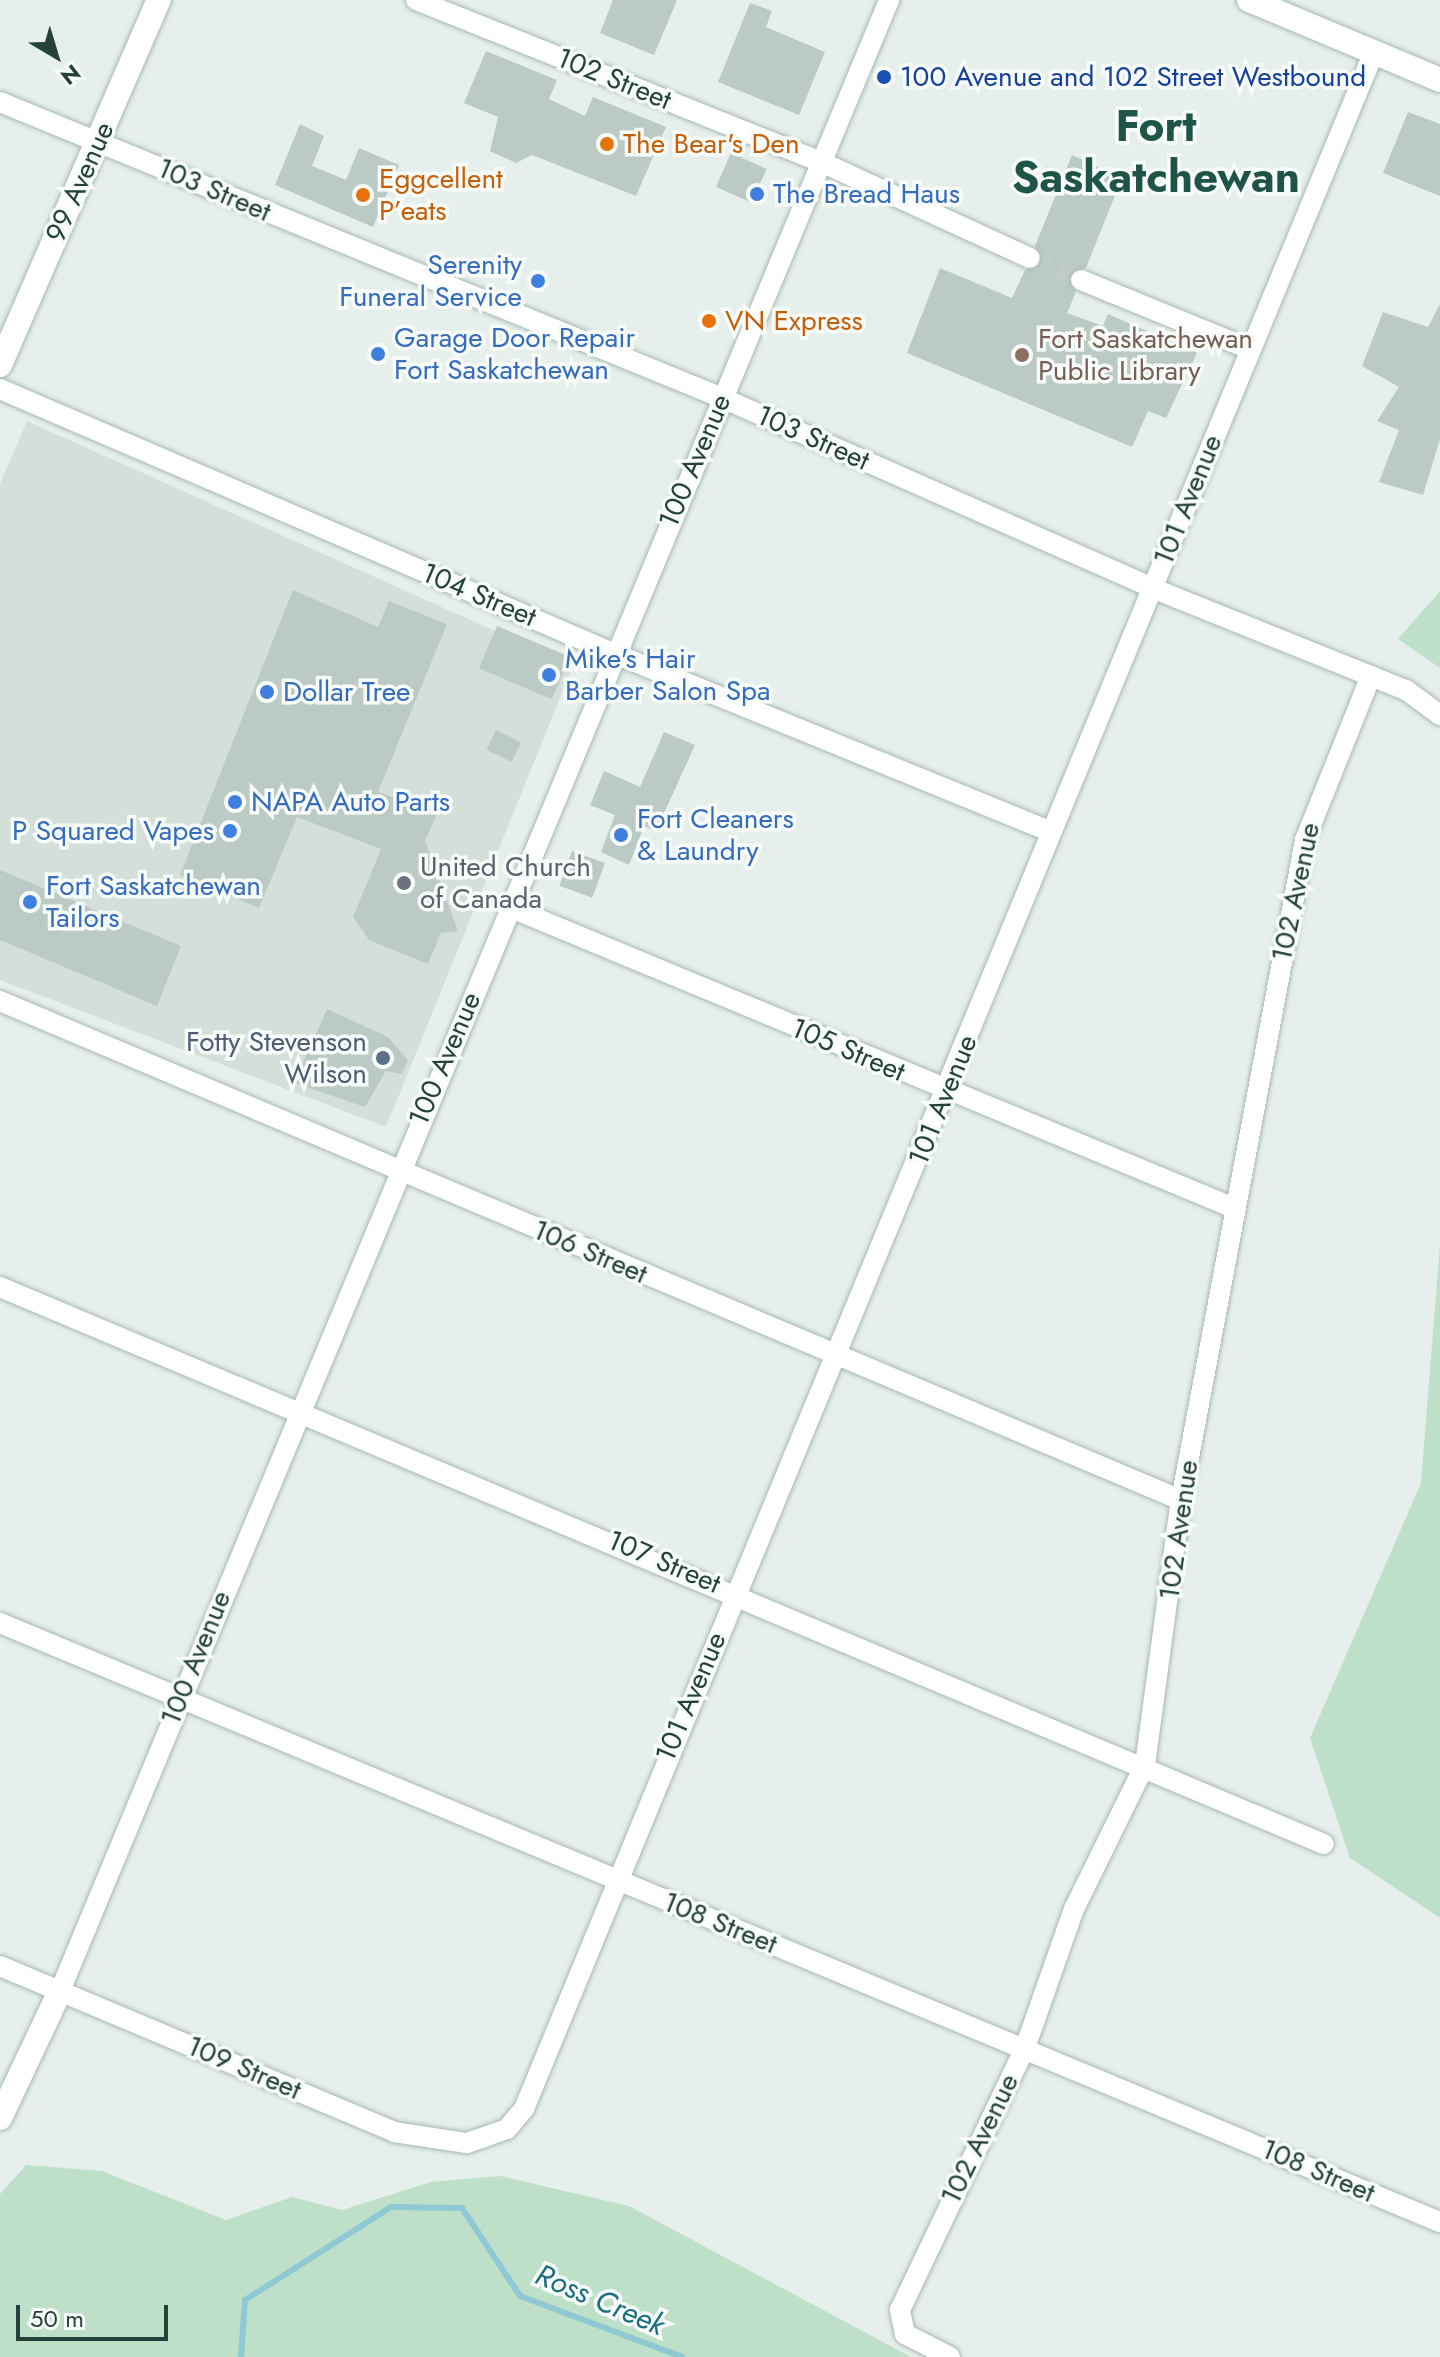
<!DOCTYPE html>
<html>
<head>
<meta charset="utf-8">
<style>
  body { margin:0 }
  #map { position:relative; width:1440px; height:2357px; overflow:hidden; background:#e6efeb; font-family:Jost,sans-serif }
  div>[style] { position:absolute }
  .built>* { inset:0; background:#d4dfda }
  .green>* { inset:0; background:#bfe0c8 }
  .stream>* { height:6px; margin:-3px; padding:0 3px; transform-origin:3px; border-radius:3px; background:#8ec9d4 }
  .building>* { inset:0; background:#bbcac4; transform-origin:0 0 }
  .minor-tunnel>* { height:20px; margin-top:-10px; transform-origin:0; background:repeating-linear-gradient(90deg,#bfccc8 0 20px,transparent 0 30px) }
  .roads { filter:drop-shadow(0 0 2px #a8b8b2) drop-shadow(0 0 2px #a8b8b2) }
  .minor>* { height:20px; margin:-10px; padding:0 10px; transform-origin:10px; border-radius:10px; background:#fff }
  .tertiary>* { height:24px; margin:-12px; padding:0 12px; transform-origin:12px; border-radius:12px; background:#fff }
  .secondary>* { height:24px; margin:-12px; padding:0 12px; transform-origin:12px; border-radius:12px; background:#fff }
  .dots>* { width:22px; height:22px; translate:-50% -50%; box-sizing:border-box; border:4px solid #f7fbf9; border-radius:50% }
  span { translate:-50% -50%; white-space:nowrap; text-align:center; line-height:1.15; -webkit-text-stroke:7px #f7fbf9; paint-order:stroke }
  .transit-label { font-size:28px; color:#164399 }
  .left { translate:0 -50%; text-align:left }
  .street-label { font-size:28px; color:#24423a }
  .food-label { font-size:28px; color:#c56008 }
  .shop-label { font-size:28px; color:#366cbe }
  .right { translate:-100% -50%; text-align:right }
  .education-label { font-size:28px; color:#785e54 }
  .worship-label { font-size:28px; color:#5b616d }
  .service-label { font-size:28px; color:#4e5e75 }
  .water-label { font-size:30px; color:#1c6f80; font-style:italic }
  .town-label { font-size:44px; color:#1f5548; font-weight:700 }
  .north { position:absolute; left:16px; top:16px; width:80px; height:80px; -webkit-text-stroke:6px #f7fbf9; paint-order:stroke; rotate:142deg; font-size:22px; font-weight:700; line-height:32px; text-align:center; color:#24423a }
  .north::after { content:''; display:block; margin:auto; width:28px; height:36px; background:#24423a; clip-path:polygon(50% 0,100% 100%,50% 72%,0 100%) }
  .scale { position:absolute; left:16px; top:2305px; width:152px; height:36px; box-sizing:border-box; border:4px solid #24423a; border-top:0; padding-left:10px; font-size:24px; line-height:28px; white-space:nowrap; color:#24423a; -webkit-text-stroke:6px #f7fbf9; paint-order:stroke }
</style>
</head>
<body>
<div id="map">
  <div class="built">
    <i style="clip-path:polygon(27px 421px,573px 666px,386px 1127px,0 980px,0 484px)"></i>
  </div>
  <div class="green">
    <i style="clip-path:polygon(1440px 591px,1440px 668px,1398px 639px)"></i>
    <i style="clip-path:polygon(1440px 1245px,1440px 1918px,1350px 1858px,1310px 1738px,1421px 1483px)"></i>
    <i style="clip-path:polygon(26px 2165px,102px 2171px,226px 2220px,292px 2197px,342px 2210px,431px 2182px,501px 2176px,629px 2206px,911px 2357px,0 2357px,0 2194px)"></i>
  </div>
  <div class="stream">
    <i style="left:241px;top:2357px;width:57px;rotate:-86deg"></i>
    <i style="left:245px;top:2300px;width:173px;rotate:-32.5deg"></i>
    <i style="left:391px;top:2207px;width:71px;rotate:0.8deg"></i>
    <i style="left:462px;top:2208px;width:105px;rotate:56.6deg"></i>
    <i style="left:520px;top:2296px;width:173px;rotate:20.6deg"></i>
  </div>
  <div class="building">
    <i style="clip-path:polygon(613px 0,677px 0,654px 55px,600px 33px)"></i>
    <i style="clip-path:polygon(750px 3px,772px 11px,766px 27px,825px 52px,799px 115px,718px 82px)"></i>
    <i style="clip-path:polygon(486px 51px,557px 80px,549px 99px,585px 116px,593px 97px,666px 127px,636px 196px,532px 155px,516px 163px,490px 151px,498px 117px,464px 103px)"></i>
    <i style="clip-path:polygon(1408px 112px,1440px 124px,1440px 196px,1383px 173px)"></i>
    <i style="clip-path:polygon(300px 124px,324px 136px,312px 166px,346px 180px,359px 148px,399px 165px,373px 227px,275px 185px)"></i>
    <i style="left:731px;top:153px;width:39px;height:37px;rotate:24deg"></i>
    <i style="clip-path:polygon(1072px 155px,1122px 178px,1086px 268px,1069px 274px,1076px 292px,1067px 313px,1103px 326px,1108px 314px,1197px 353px,1166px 418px,1148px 411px,1132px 447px,907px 353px,940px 268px,1012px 298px,1025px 270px,1041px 264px,1035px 246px)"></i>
    <i style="clip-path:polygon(1440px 304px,1440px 439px,1423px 495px,1379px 482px,1399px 430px,1377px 421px,1399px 387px,1362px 366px,1383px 312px,1428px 327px)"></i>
    <i style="clip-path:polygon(293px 590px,378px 627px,389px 601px,447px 624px,378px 792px,437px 813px,425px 841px,458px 931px,441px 933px,428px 964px,369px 940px,353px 917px,381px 849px,297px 817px,259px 908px,180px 875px)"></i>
    <i style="left:497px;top:626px;width:79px;height:46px;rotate:23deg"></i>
    <i style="left:496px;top:730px;width:28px;height:22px;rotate:26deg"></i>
    <i style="clip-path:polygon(664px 732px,695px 745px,656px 831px,644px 826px,629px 865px,601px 852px,615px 815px,590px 805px,604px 771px,640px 787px)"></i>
    <i style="left:572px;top:851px;width:35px;height:37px;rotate:20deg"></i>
    <i style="clip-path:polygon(0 870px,181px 946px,157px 1006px,0 940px)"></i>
    <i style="clip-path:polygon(327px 1009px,388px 1037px,408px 1060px,402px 1074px,386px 1071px,365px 1107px,294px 1083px)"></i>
  </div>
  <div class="minor-tunnel">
    <i style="left:1030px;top:258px;width:56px;rotate:23.3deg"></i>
  </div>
  <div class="roads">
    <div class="minor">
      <i style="left:416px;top:0;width:434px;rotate:21.8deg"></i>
      <i style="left:819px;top:161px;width:232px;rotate:24.7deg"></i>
      <i style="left:0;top:102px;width:780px;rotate:22.29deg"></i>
      <i style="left:722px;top:398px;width:470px;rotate:23.8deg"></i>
      <i style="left:1152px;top:588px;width:274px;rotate:21.9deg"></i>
      <i style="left:1406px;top:690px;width:42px;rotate:36.3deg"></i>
      <i style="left:1081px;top:280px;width:182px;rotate:22.3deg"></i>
      <i style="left:0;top:389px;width:667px;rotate:23.3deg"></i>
      <i style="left:613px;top:653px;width:472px;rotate:22.2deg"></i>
      <i style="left:509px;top:907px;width:785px;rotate:22.55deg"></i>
      <i style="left:0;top:1001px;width:1282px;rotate:22.91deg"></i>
      <i style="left:0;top:1287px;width:1436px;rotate:22.82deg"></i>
      <i style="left:0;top:1623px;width:1560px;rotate:22.59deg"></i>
      <i style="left:0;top:1966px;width:428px;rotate:22.8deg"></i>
      <i style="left:394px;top:2132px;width:74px;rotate:8.6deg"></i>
      <i style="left:467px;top:2143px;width:42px;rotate:-19.3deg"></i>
      <i style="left:507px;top:2129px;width:26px;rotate:-50deg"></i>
      <i style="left:524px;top:2109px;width:2226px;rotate:-67.55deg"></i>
      <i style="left:60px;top:1991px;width:2157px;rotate:-67.39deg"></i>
      <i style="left:950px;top:2357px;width:51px;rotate:-152.9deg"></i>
      <i style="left:905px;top:2334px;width:25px;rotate:-102deg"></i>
      <i style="left:900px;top:2310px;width:290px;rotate:-64.5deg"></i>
      <i style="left:1025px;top:2048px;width:147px;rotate:-70.6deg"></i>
      <i style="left:1074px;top:1909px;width:161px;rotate:-63.8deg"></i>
      <i style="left:1145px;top:1765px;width:267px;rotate:-82.3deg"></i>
      <i style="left:1181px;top:1500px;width:672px;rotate:-79.36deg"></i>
      <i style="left:1305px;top:840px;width:177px;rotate:-68.1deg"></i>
    </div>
    <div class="tertiary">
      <i style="left:1249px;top:0;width:207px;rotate:22.7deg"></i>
      <i style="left:0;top:2118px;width:140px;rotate:-64.7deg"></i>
    </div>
    <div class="secondary">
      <i style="left:0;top:365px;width:398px;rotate:-66.5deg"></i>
    </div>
  </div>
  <div class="dots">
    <i style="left:884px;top:77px;background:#1a4fb4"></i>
    <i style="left:607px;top:144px;background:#e8710a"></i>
    <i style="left:757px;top:194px;background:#3f7fe0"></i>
    <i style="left:363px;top:195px;background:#e8710a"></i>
    <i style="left:538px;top:281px;background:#3f7fe0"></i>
    <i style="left:709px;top:321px;background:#e8710a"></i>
    <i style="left:378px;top:354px;background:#3f7fe0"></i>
    <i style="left:1022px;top:355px;background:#8d6e63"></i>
    <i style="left:549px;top:675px;background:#3f7fe0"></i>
    <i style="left:267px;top:692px;background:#3f7fe0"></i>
    <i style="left:235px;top:802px;background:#3f7fe0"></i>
    <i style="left:230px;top:831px;background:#3f7fe0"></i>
    <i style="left:621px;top:835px;background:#3f7fe0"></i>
    <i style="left:404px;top:883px;background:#6b7280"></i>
    <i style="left:30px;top:902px;background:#3f7fe0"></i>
    <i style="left:383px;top:1058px;background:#5c6f8a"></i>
  </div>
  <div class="transit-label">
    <span class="left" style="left:900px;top:77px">100 Avenue and 102 Street Westbound</span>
  </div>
  <div class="street-label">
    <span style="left:614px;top:79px;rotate:22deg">102 Street</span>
    <span style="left:80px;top:182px;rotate:-66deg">99 Avenue</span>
    <span style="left:214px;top:190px;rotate:23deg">103 Street</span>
    <span style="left:813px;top:438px;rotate:24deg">103 Street</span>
    <span style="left:695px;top:461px;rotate:-67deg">100 Avenue</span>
    <span style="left:1188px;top:500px;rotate:-68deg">101 Avenue</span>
    <span style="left:479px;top:595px;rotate:23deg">104 Street</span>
    <span style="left:1296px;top:892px;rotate:-78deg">102 Avenue</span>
    <span style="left:848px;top:1050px;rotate:23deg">105 Street</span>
    <span style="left:445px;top:1059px;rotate:-67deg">100 Avenue</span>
    <span style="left:943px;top:1100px;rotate:-68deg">101 Avenue</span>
    <span style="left:590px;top:1252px;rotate:23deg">106 Street</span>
    <span style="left:1179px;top:1530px;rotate:-82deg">102 Avenue</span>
    <span style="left:664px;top:1562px;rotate:23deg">107 Street</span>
    <span style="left:196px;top:1658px;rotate:-68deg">100 Avenue</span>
    <span style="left:691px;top:1697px;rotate:-67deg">101 Avenue</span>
    <span style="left:720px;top:1923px;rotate:22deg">108 Street</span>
    <span style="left:244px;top:2068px;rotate:23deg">109 Street</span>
    <span style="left:980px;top:2139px;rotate:-64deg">102 Avenue</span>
    <span style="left:1318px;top:2171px;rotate:23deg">108 Street</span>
  </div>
  <div class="food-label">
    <span class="left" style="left:623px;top:144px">The Bear's Den</span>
    <span class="left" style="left:379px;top:195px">Eggcellent<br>P’eats</span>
    <span class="left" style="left:725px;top:321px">VN Express</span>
  </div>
  <div class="shop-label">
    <span class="left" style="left:773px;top:194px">The Bread Haus</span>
    <span class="right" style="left:522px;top:281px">Serenity<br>Funeral Service</span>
    <span class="left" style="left:394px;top:354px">Garage Door Repair<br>Fort Saskatchewan</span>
    <span class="left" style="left:565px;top:675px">Mike's Hair<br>Barber Salon Spa</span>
    <span class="left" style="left:283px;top:692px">Dollar Tree</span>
    <span class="left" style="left:251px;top:802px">NAPA Auto Parts</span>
    <span class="left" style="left:637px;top:835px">Fort Cleaners<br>&amp; Laundry</span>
    <span class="right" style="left:214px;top:831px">P Squared Vapes</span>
    <span class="left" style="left:46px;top:902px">Fort Saskatchewan<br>Tailors</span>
  </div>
  <div class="education-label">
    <span class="left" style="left:1038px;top:355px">Fort Saskatchewan<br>Public Library</span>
  </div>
  <div class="worship-label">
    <span class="left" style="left:420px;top:883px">United Church<br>of Canada</span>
  </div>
  <div class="service-label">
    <span class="right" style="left:367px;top:1058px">Fotty Stevenson<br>Wilson</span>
  </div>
  <div class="water-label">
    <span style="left:600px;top:2300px;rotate:23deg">Ross Creek</span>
  </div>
  <div class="town-label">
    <span style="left:1156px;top:152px">Fort<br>Saskatchewan</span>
  </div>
  <div class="north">N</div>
  <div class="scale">50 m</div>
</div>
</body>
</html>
